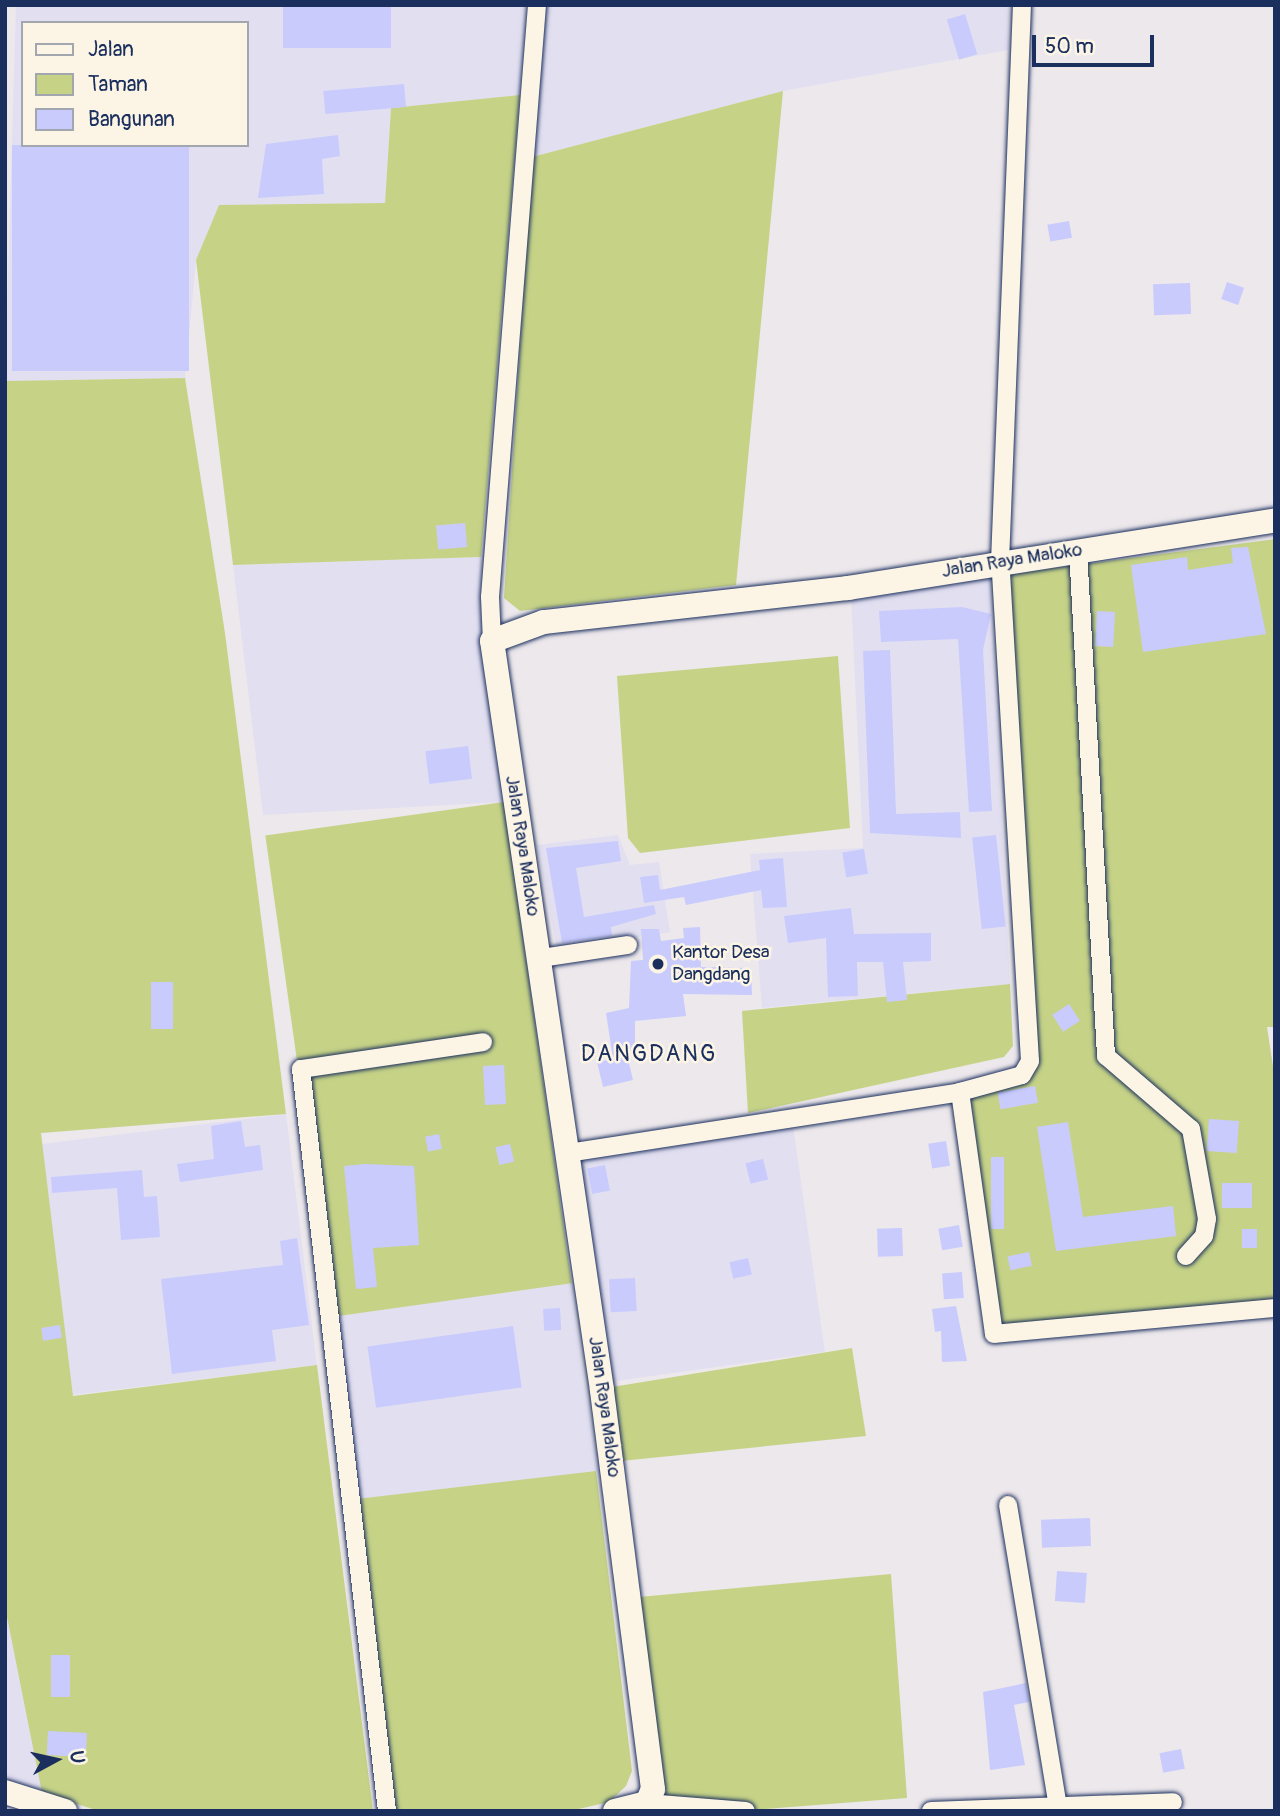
<!DOCTYPE html>
<html>
<head>
<meta charset="utf-8">
<style>
  body { margin:0 }
  #map { position:relative; width:1280px; height:1816px; overflow:hidden; background:#ede8ec; font-family:Pangolin,sans-serif }
  div>[style] { position:absolute }
  .built>* { inset:0; background:#e2dff1; transform-origin:0 0 }
  .green>* { inset:0; background:#c6d387; transform-origin:0 0 }
  .building>* { inset:0; background:#c9cbfd; transform-origin:0 0 }
  .roads { filter:drop-shadow(0 0 2px #1b2f5e) drop-shadow(0 0 2px #1b2f5e) }
  .street>* { height:18px; margin:-9px; padding:0 9px; transform-origin:9px; border-radius:9px; background:#fcf5e5 }
  .secondary>* { height:24px; margin:-12px; padding:0 12px; transform-origin:12px; border-radius:12px; background:#fcf5e5 }
  .dots>* { width:19px; height:19px; translate:-50% -50%; box-sizing:border-box; border:4px solid #fcf5e5; border-radius:50% }
  span { translate:-50% -50%; white-space:nowrap; text-align:center; line-height:1.15; -webkit-text-stroke:5px #fcf5e5; paint-order:stroke }
  .street-label { font-size:19px; color:#1b2f5e }
  .poi-label { font-size:19px; color:#1b2f5e }
  .left { translate:0 -50%; text-align:left }
  .quarter-label { font-size:23px; color:#1b2f5e; letter-spacing:2px }
  .frame { position:absolute; inset:0; border:7px solid #1b2f5e; pointer-events:none }
  .legend { position:absolute; left:21px; top:21px; width:228px; height:126px; box-sizing:border-box; background:#fcf5e5; border:2px solid #a2a6af; margin:0; padding:9px 12px; list-style:none; font-size:21px; color:#1b2f5e }
  .legend li { display:flex; align-items:center; gap:14px; height:35px }
  .legend b { width:35px; border:2px solid #a2a6af }
  .north { position:absolute; left:21px; top:1725px; width:70px; height:70px; -webkit-text-stroke:5px #fcf5e5; paint-order:stroke; rotate:82deg; font-size:19px; font-weight:700; line-height:28px; text-align:center; color:#1b2f5e }
  .north::after { content:''; display:block; margin:auto; width:24px; height:32px; background:#1b2f5e; clip-path:polygon(50% 0,100% 100%,50% 72%,0 100%) }
  .scale { position:absolute; left:1032px; top:35px; width:122px; height:32px; box-sizing:border-box; border:4px solid #1b2f5e; border-top:0; padding-left:9px; font-size:21px; line-height:24px; white-space:nowrap; color:#1b2f5e; -webkit-text-stroke:5px #fcf5e5; paint-order:stroke }
</style>
</head>
<body>
<div id="map">
  <div class="built">
    <i style="clip-path:polygon(evenodd,16px 5px,525px 5px,520px 95px,391px 108px,385px 203px,219px 205px,196px 260px,185px 378px,5px 381px,16px 5px,23px 23px,247px 23px,247px 145px,23px 145px,23px 23px)"></i>
    <i style="clip-path:polygon(544px 5px,1009px 5px,1008px 50px,783px 91px,532px 157px)"></i>
    <i style="clip-path:polygon(481px 557px,482px 634px,504px 802px,263px 815px,233px 565px)"></i>
    <i style="clip-path:polygon(990px 574px,1010px 984px,762px 1008px,750px 854px,863px 848px,851px 596px)"></i>
    <i style="clip-path:polygon(618px 835px,630px 865px,659px 862px,670px 932px,557px 949px,537px 845px)"></i>
    <i style="left:286px;top:1114px;width:253px;height:246px;rotate:83deg"></i>
    <i style="left:793px;top:1125px;width:229px;height:218px;rotate:82deg"></i>
    <i style="left:571px;top:1283px;width:190px;height:248px;rotate:82deg"></i>
    <i style="clip-path:polygon(5px 1607px,42px 1793px,5px 1782px)"></i>
  </div>
  <div class="green">
    <i style="clip-path:polygon(783px 91px,736px 585px,520px 611px,504px 598px,532px 157px)"></i>
    <i style="clip-path:polygon(520px 95px,481px 557px,233px 565px,196px 260px,219px 205px,385px 203px,391px 108px)"></i>
    <i style="clip-path:polygon(185px 378px,225px 633px,286px 1114px,41px 1133px,73px 1396px,317px 1365px,373px 1811px,99px 1811px,42px 1793px,5px 1607px,5px 381px)"></i>
    <i style="clip-path:polygon(1275px 539px,1275px 1027px,1267px 1027px,1275px 1079px,1275px 1299px,992px 1326px,965px 1085px,1034px 1071px,1009px 574px)"></i>
    <i style="clip-path:polygon(838px 656px,850px 828px,640px 853px,628px 838px,617px 676px)"></i>
    <i style="left:504px;top:802px;width:486px;height:241px;rotate:82deg"></i>
    <i style="clip-path:polygon(1010px 984px,1013px 1046px,1004px 1057px,748px 1113px,742px 1011px)"></i>
    <i style="clip-path:polygon(852px 1348px,866px 1436px,621px 1461px,612px 1387px)"></i>
    <i style="clip-path:polygon(596px 1471px,632px 1771px,626px 1786px,609px 1802px,570px 1811px,387px 1811px,348px 1500px)"></i>
    <i style="clip-path:polygon(891px 1574px,907px 1798px,738px 1811px,666px 1804px,639px 1597px)"></i>
  </div>
  <div class="building">
    <i style="left:283px;top:5px;width:108px;height:43px"></i>
    <i style="left:965px;top:14px;width:42px;height:19px;rotate:73deg"></i>
    <i style="left:404px;top:84px;width:23px;height:81px;rotate:85deg"></i>
    <i style="clip-path:polygon(338px 135px,340px 156px,322px 159px,324px 194px,258px 198px,266px 144px)"></i>
    <i style="left:12px;top:145px;width:177px;height:226px"></i>
    <i style="left:1069px;top:221px;width:17px;height:22px;rotate:80deg"></i>
    <i style="left:1227px;top:282px;width:18px;height:18px;rotate:19deg"></i>
    <i style="left:1190px;top:283px;width:31px;height:37px;rotate:88deg"></i>
    <i style="left:465px;top:523px;width:24px;height:29px;rotate:85deg"></i>
    <i style="clip-path:polygon(1248px 547px,1266px 634px,1143px 652px,1131px 565px,1187px 557px,1188px 570px,1233px 563px,1231px 548px)"></i>
    <i style="clip-path:polygon(962px 607px,991px 614px,983px 650px,992px 811px,969px 812px,958px 639px,881px 642px,879px 611px)"></i>
    <i style="left:1097px;top:611px;width:18px;height:35px;rotate:3deg"></i>
    <i style="clip-path:polygon(890px 650px,896px 814px,960px 812px,961px 838px,870px 833px,863px 651px)"></i>
    <i style="left:468px;top:746px;width:33px;height:43px;rotate:83deg"></i>
    <i style="left:996px;top:835px;width:92px;height:24px;rotate:84deg"></i>
    <i style="clip-path:polygon(618px 841px,621px 861px,576px 868px,584px 917px,654px 905px,656px 914px,611px 927px,612px 936px,562px 943px,546px 848px)"></i>
    <i style="left:864px;top:849px;width:25px;height:22px;rotate:81deg"></i>
    <i style="clip-path:polygon(783px 858px,787px 907px,763px 908px,761px 890px,686px 905px,684px 897px,644px 903px,640px 877px,658px 875px,660px 890px,760px 870px,759px 860px)"></i>
    <i style="clip-path:polygon(851px 908px,854px 934px,931px 933px,931px 961px,903px 962px,907px 1000px,887px 1002px,883px 962px,857px 962px,858px 996px,828px 997px,826px 938px,788px 943px,784px 916px)"></i>
    <i style="clip-path:polygon(700px 927px,701px 967px,751px 968px,752px 995px,683px 994px,686px 1016px,635px 1021px,635px 1051px,626px 1051px,633px 1080px,603px 1087px,597px 1062px,613px 1059px,606px 1013px,629px 1008px,631px 961px,643px 960px,641px 929px,659px 929px,661px 941px,684px 938px,683px 928px)"></i>
    <i style="left:151px;top:982px;width:22px;height:47px"></i>
    <i style="left:1069px;top:1004px;width:20px;height:20px;rotate:57deg"></i>
    <i style="left:504px;top:1065px;width:39px;height:21px;rotate:87deg"></i>
    <i style="left:1035px;top:1086px;width:17px;height:38px;rotate:80deg"></i>
    <i style="left:1209px;top:1119px;width:30px;height:32px;rotate:4deg"></i>
    <i style="clip-path:polygon(241px 1121px,245px 1147px,260px 1145px,263px 1170px,180px 1182px,177px 1164px,214px 1159px,211px 1126px)"></i>
    <i style="clip-path:polygon(1068px 1122px,1083px 1217px,1173px 1206px,1176px 1236px,1056px 1251px,1037px 1127px)"></i>
    <i style="left:439px;top:1134px;width:15px;height:14px;rotate:79deg"></i>
    <i style="left:946px;top:1141px;width:25px;height:18px;rotate:81deg"></i>
    <i style="left:510px;top:1144px;width:18px;height:15px;rotate:77deg"></i>
    <i style="left:991px;top:1157px;width:13px;height:72px"></i>
    <i style="left:763px;top:1159px;width:21px;height:18px;rotate:76deg"></i>
    <i style="clip-path:polygon(365px 1164px,414px 1166px,419px 1245px,373px 1248px,377px 1287px,356px 1289px,344px 1166px)"></i>
    <i style="left:605px;top:1165px;width:26px;height:18px;rotate:79deg"></i>
    <i style="clip-path:polygon(142px 1170px,144px 1197px,157px 1196px,160px 1237px,121px 1240px,117px 1188px,52px 1193px,51px 1177px)"></i>
    <i style="left:1252px;top:1183px;width:25px;height:30px;rotate:90deg"></i>
    <i style="left:959px;top:1225px;width:22px;height:21px;rotate:80deg"></i>
    <i style="left:902px;top:1228px;width:28px;height:25px;rotate:88deg"></i>
    <i style="left:1242px;top:1229px;width:15px;height:19px"></i>
    <i style="clip-path:polygon(297px 1238px,309px 1325px,272px 1330px,276px 1361px,172px 1374px,161px 1279px,283px 1265px,280px 1241px)"></i>
    <i style="left:1029px;top:1252px;width:14px;height:22px;rotate:78deg"></i>
    <i style="left:748px;top:1258px;width:17px;height:19px;rotate:77deg"></i>
    <i style="left:962px;top:1272px;width:26px;height:20px;rotate:86deg"></i>
    <i style="left:635px;top:1278px;width:33px;height:26px;rotate:87deg"></i>
    <i style="clip-path:polygon(956px 1306px,967px 1361px,942px 1362px,941px 1331px,935px 1332px,932px 1309px)"></i>
    <i style="left:560px;top:1308px;width:22px;height:17px;rotate:87deg"></i>
    <i style="left:60px;top:1325px;width:13px;height:19px;rotate:81deg"></i>
    <i style="left:513px;top:1326px;width:62px;height:147px;rotate:82deg"></i>
    <i style="left:1090px;top:1518px;width:28px;height:49px;rotate:88deg"></i>
    <i style="left:1057px;top:1571px;width:30px;height:30px;rotate:4deg"></i>
    <i style="left:51px;top:1655px;width:19px;height:42px"></i>
    <i style="clip-path:polygon(1026px 1683px,1029px 1702px,1014px 1705px,1025px 1765px,990px 1770px,983px 1692px)"></i>
    <i style="left:48px;top:1731px;width:39px;height:24px;rotate:3deg"></i>
    <i style="left:1181px;top:1749px;width:20px;height:22px;rotate:79deg"></i>
  </div>
  <div class="roads">
    <div class="street">
      <i style="left:1078px;top:550px;width:507px;rotate:86.83deg"></i>
      <i style="left:1106px;top:1056px;width:112px;rotate:40.7deg"></i>
      <i style="left:1191px;top:1129px;width:91px;rotate:79.9deg"></i>
      <i style="left:1207px;top:1219px;width:17px;rotate:100deg"></i>
      <i style="left:1204px;top:1236px;width:27px;rotate:132deg"></i>
      <i style="left:492px;top:641px;width:44px;rotate:-92.6deg"></i>
      <i style="left:490px;top:597px;width:594px;rotate:-85.46deg"></i>
      <i style="left:541px;top:958px;width:88px;rotate:-8.5deg"></i>
      <i style="left:960px;top:1092px;width:244px;rotate:82deg"></i>
      <i style="left:994px;top:1334px;width:282px;rotate:-5.3deg"></i>
      <i style="left:568px;top:1153px;width:397px;rotate:-8.8deg"></i>
      <i style="left:960px;top:1092px;width:64px;rotate:-15.3deg"></i>
      <i style="left:1022px;top:1075px;width:16px;rotate:-60deg"></i>
      <i style="left:1030px;top:1061px;width:500px;rotate:-93.4deg"></i>
      <i style="left:1000px;top:562px;width:557px;rotate:-87.74deg"></i>
      <i style="left:1008px;top:1505px;width:307px;rotate:80.6deg"></i>
      <i style="left:647px;top:1803px;width:99px;rotate:4.6deg"></i>
      <i style="left:387px;top:1811px;width:747px;rotate:-96.61deg"></i>
      <i style="left:301px;top:1069px;width:184px;rotate:-8.4deg"></i>
      <i style="left:931px;top:1811px;width:242px;rotate:-2.1deg"></i>
    </div>
    <div class="secondary">
      <i style="left:5px;top:1792px;width:63px;rotate:17.6deg"></i>
      <i style="left:615px;top:1811px;width:33px;rotate:-14deg"></i>
      <i style="left:647px;top:1803px;width:15px;rotate:-67deg"></i>
      <i style="left:653px;top:1789px;width:402px;rotate:-97.3deg"></i>
      <i style="left:602px;top:1390px;width:757px;rotate:-98.35deg"></i>
      <i style="left:492px;top:641px;width:55px;rotate:-20.1deg"></i>
      <i style="left:544px;top:622px;width:306px;rotate:-6.4deg"></i>
      <i style="left:848px;top:588px;width:432px;rotate:-9deg"></i>
    </div>
  </div>
  <div class="dots">
    <i style="left:658px;top:964px;background:#1b2f5e"></i>
  </div>
  <div class="street-label">
    <span style="left:1012px;top:561px;rotate:-9deg">Jalan Raya Maloko</span>
    <span style="left:522px;top:846px;rotate:81deg">Jalan Raya Maloko</span>
    <span style="left:604px;top:1407px;rotate:82deg">Jalan Raya Maloko</span>
  </div>
  <div class="poi-label">
    <span class="left" style="left:672px;top:964px">Kantor Desa<br>Dangdang</span>
  </div>
  <div class="quarter-label">
    <span style="left:649px;top:1054px">DANGDANG</span>
  </div>
  <div class="frame"></div>
  <ul class="legend">
  <li><b style="height:9px;background:#fcf5e5"></b>Jalan</li>
  <li><b style="height:19px;background:#c6d387"></b>Taman</li>
  <li><b style="height:19px;background:#c9cbfd"></b>Bangunan</li>
  </ul>
  <div class="north">U</div>
  <div class="scale">50 m</div>
</div>
</body>
</html>
